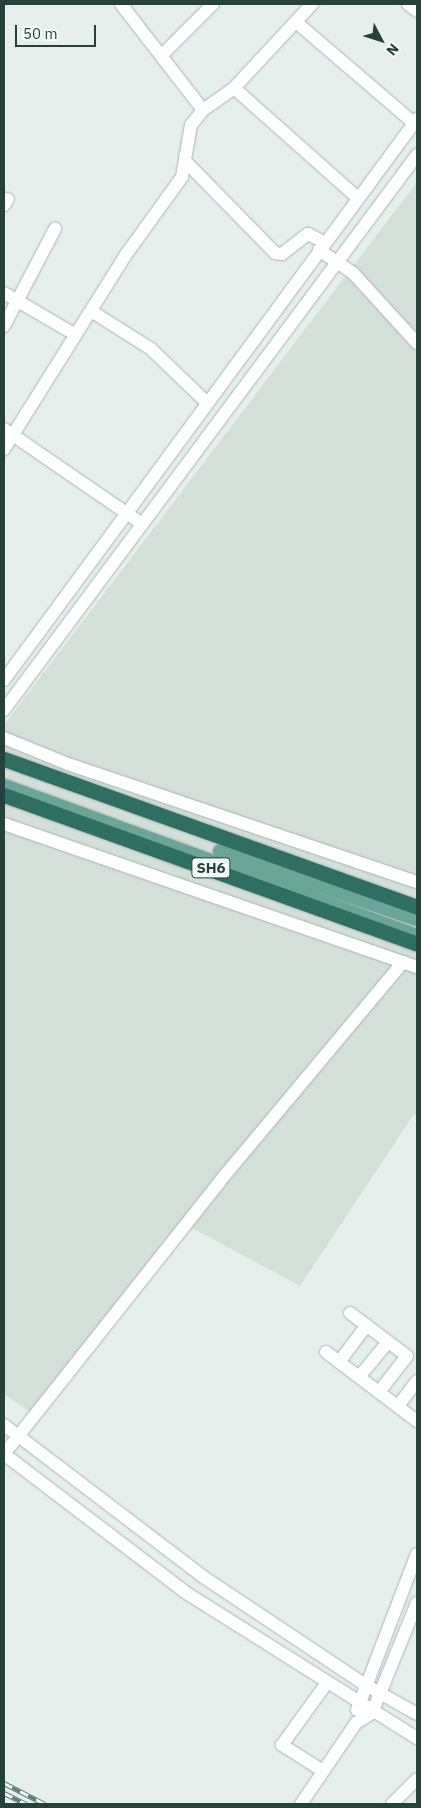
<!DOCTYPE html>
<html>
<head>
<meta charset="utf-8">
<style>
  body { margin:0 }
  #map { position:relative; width:421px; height:1808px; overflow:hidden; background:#e6efeb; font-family:"IBM Plex Sans",sans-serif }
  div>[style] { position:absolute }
  .built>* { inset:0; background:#d4dfda }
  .roads { filter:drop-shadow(0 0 1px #a8b8b2) drop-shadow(0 0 1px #a8b8b2) }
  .minor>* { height:12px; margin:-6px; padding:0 6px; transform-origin:6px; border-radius:6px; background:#fff }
  .major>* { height:15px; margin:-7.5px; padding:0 7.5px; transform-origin:7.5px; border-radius:7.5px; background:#6aa596 }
  .highway>* { height:15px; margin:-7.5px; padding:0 7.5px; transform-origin:7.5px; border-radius:7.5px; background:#2f6f62 }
  .rail>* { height:5px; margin-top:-2.5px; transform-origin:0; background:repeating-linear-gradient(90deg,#f7fbf9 0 9px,#5f7d75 0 18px); box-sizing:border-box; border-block:1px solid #5f7d75 }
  span { translate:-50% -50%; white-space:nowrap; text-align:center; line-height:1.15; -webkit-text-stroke:4.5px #f7fbf9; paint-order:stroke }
  .shield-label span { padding:1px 4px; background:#f7fbf9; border:1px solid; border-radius:4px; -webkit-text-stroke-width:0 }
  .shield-label { font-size:15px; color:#24423a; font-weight:700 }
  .frame { position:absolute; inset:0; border:5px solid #24423a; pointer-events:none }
  .north { position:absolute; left:356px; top:15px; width:50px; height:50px; -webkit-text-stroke:4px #f7fbf9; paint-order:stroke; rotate:130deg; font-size:14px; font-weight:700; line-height:20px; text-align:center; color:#24423a }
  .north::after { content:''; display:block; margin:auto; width:18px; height:22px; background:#24423a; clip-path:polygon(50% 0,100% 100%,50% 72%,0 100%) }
  .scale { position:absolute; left:15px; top:25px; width:81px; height:22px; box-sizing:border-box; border:2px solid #24423a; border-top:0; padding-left:6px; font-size:15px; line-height:18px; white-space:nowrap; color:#24423a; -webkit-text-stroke:4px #f7fbf9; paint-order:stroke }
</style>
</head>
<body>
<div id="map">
  <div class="built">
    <i style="clip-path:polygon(417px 182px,417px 1116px,414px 1114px,300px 1286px,183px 1223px,33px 1414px,4px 1394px,4px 725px)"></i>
  </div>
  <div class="roads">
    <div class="minor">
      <i style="left:121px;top:4px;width:134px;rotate:52.3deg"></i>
      <i style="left:408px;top:4px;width:11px;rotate:38deg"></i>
      <i style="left:296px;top:22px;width:155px;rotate:40.6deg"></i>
      <i style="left:164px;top:53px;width:69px;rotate:-45deg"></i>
      <i style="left:234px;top:88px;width:166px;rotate:41.6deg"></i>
      <i style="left:186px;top:162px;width:127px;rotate:45.6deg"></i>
      <i style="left:275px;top:253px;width:7px;rotate:8deg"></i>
      <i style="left:282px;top:254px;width:33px;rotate:-38deg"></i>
      <i style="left:308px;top:234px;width:18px;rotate:27deg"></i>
      <i style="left:4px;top:205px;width:7px;rotate:-56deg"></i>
      <i style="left:319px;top:250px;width:41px;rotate:34.1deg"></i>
      <i style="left:353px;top:273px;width:95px;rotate:47.6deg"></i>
      <i style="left:4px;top:293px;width:83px;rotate:30.3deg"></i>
      <i style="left:91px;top:311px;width:71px;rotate:32.3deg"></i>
      <i style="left:151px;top:349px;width:76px;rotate:43.9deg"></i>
      <i style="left:4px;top:326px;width:110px;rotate:-62.3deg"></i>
      <i style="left:4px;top:429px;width:168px;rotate:34.5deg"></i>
      <i style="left:4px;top:449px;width:228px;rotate:-57.9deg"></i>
      <i style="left:125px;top:256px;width:97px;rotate:-54.2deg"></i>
      <i style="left:182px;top:177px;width:53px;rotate:-80.2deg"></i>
      <i style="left:191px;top:125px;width:19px;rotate:-51deg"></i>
      <i style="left:203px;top:110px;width:38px;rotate:-35deg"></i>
      <i style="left:234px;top:88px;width:115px;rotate:-47.1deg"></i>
      <i style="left:4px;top:680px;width:697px;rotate:-53.64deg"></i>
      <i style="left:4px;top:710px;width:692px;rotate:-53.35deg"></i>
      <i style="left:4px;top:738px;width:69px;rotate:22.1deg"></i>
      <i style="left:68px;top:764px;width:368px;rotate:18.7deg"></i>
      <i style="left:4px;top:824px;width:437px;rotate:19.1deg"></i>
      <i style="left:350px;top:1313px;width:71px;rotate:37deg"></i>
      <i style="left:407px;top:1356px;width:46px;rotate:127.9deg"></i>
      <i style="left:326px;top:1352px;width:114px;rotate:37.2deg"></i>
      <i style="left:339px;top:1362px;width:46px;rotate:-52.9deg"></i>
      <i style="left:359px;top:1377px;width:45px;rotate:-50.4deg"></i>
      <i style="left:398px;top:1406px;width:31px;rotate:-53deg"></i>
      <i style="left:4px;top:1425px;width:249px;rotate:37.3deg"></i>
      <i style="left:202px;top:1576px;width:195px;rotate:33.7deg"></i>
      <i style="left:364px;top:1684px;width:61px;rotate:29.5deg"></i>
      <i style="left:4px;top:1454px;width:348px;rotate:-51.6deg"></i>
      <i style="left:220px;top:1181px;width:285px;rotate:-50.1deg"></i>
      <i style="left:4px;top:1454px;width:231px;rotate:37.3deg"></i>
      <i style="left:188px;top:1594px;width:271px;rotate:32.2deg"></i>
      <i style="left:357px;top:1710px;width:167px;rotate:-69deg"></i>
      <i style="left:323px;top:1771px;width:49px;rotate:-147.6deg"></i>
      <i style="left:282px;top:1745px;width:75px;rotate:-54.2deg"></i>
      <i style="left:301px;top:1804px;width:98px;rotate:-55.8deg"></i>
      <i style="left:356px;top:1723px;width:19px;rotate:-32deg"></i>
      <i style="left:372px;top:1713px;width:119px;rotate:-67.8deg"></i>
      <i style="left:392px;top:1804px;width:35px;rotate:-45deg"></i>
    </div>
    <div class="major">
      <i style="left:4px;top:786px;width:439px;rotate:20deg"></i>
      <i style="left:220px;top:851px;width:208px;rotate:18.8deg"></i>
    </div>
    <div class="highway">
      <i style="left:4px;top:759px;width:439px;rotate:19.7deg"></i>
      <i style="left:4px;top:795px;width:439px;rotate:19.8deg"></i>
    </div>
  </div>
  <div class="rail">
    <i style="left:4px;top:1783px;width:46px;rotate:27.1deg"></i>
    <i style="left:4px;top:1793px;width:25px;rotate:26deg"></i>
  </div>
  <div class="shield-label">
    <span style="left:211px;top:868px">SH6</span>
  </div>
  <div class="frame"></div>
  <div class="north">N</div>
  <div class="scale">50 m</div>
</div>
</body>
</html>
